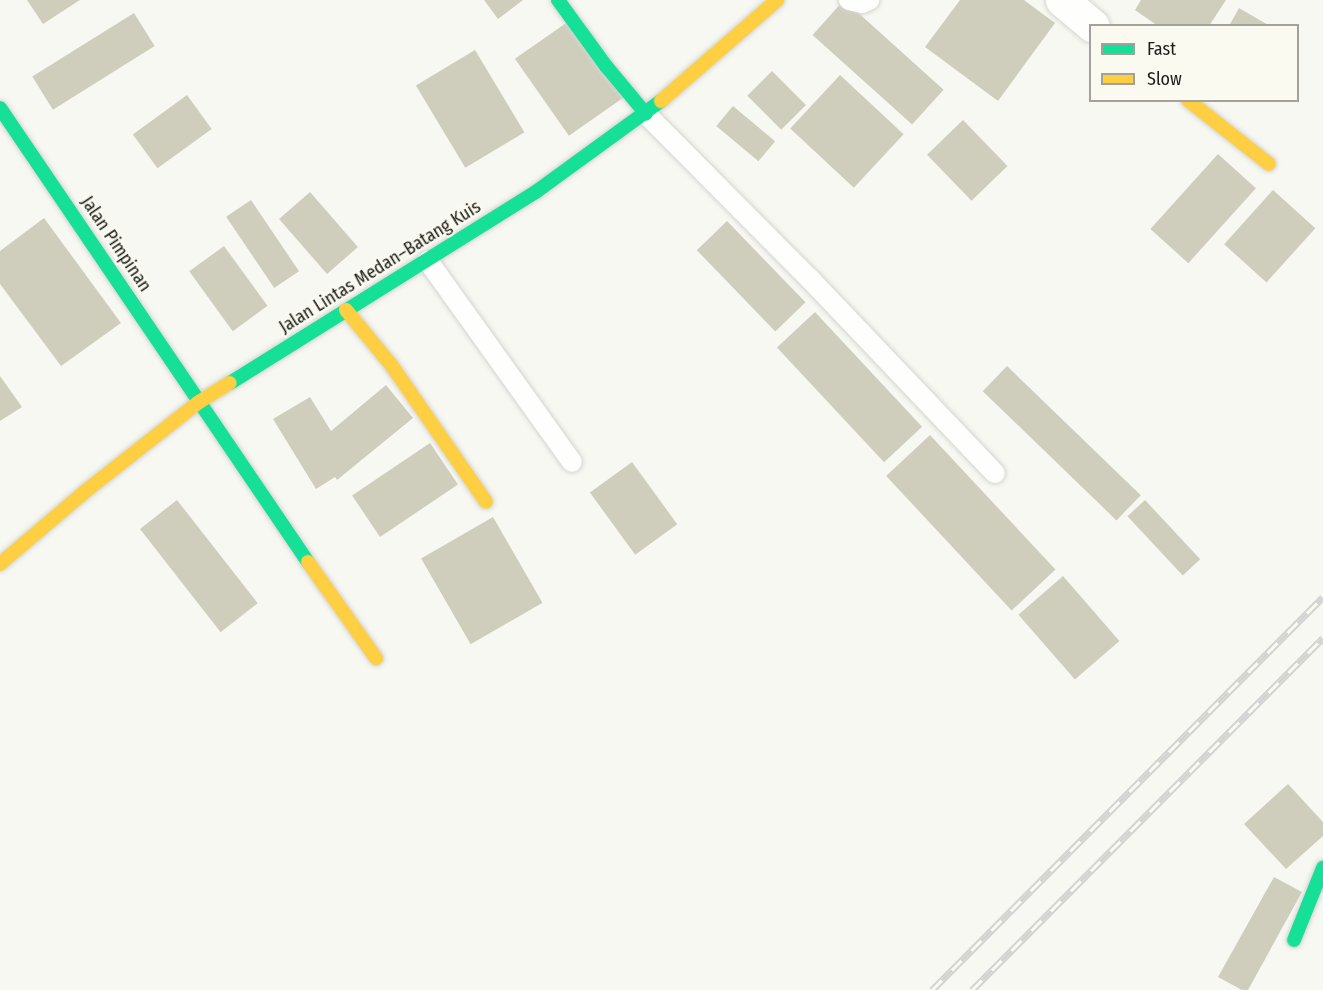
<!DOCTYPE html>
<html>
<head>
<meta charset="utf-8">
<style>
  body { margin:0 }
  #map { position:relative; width:1323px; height:990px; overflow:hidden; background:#f8f8f3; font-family:"Fira Sans Condensed",sans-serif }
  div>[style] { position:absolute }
  .building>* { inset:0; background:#cfcebd; transform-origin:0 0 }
  .roads { filter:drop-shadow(0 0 2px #d4d4d0) drop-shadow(0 0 2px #d4d4d0) }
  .lane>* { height:20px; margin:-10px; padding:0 10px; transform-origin:10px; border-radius:10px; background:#fefefd }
  .street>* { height:33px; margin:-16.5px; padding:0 16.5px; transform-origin:16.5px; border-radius:16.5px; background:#fefefd }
  .fast>* { height:14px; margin:-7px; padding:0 7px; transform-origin:7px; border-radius:7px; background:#16e098 }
  .slow>* { height:14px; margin:-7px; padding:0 7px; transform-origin:7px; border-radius:7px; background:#ffcf43 }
  .rail>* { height:7px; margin-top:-3.5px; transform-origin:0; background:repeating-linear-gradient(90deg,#fafaf1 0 14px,#d3d3d2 0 28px); box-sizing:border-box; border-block:2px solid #d3d3d2 }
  span { translate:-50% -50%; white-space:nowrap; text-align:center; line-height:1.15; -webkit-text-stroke:4.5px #fafaf1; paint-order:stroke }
  .street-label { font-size:18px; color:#1d1d1a }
  .legend { position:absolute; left:1089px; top:24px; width:210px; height:78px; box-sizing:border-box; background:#fafaf1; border:2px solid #a2a29b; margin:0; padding:8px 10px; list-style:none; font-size:18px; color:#1d1d1a }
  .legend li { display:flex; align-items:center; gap:12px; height:30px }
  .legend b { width:30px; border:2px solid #a2a29b }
</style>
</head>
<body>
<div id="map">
  <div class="building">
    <i style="clip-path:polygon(27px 0,80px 0,43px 24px)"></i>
    <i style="clip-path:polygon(484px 0,523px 0,498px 19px)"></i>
    <i style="left:844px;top:0;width:134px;height:47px;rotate:42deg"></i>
    <i style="clip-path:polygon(960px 0,1024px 0,1055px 23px,998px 101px,925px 47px)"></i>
    <i style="clip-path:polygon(1141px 0,1226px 0,1209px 26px,1158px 26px,1135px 10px)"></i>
    <i style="clip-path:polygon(1239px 8px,1270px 26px,1229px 26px)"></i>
    <i style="left:134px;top:13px;width:39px;height:120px;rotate:58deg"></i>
    <i style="left:569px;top:21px;width:94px;height:66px;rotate:55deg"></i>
    <i style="left:475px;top:50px;width:96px;height:69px;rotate:59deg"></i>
    <i style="left:772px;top:71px;width:48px;height:35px;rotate:45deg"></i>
    <i style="left:840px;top:75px;width:87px;height:73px;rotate:43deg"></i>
    <i style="left:187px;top:95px;width:42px;height:67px;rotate:54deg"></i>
    <i style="left:733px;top:106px;width:55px;height:26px;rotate:40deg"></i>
    <i style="left:963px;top:120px;width:64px;height:50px;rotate:46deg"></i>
    <i style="left:1218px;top:154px;width:51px;height:101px;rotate:42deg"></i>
    <i style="left:1273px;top:190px;width:57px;height:73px;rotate:42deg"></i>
    <i style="left:310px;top:192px;width:73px;height:41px;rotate:49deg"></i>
    <i style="left:251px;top:200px;width:86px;height:30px;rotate:56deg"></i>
    <i style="clip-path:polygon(44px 218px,121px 323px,61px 366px,0 284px,0 251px)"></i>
    <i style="left:727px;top:221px;width:113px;height:42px;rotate:46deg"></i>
    <i style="left:224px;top:246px;width:74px;height:43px;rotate:54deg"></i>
    <i style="left:815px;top:312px;width:157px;height:52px;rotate:47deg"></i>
    <i style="left:1007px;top:366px;width:186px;height:35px;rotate:44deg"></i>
    <i style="clip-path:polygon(0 376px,22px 407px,0 421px)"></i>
    <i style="clip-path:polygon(386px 385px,413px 418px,337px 480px,335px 477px,316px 489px,273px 419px,310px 397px,331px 431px)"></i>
    <i style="left:930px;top:435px;width:184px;height:60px;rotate:47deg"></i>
    <i style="left:430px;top:443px;width:50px;height:94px;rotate:56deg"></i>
    <i style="left:632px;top:462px;width:77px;height:52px;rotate:54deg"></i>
    <i style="left:177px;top:500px;width:131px;height:47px;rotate:52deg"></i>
    <i style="left:1145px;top:500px;width:81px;height:24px;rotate:47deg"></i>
    <i style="left:493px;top:517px;width:99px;height:83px;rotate:60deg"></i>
    <i style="left:1063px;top:576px;width:86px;height:59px;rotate:49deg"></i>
    <i style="clip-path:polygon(1288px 784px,1323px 822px,1323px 836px,1286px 869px,1244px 824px)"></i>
    <i style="clip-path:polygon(1274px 877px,1302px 892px,1248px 990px,1242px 990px,1218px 977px)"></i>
  </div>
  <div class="roads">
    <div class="lane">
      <i style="left:849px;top:0;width:13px;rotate:13deg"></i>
      <i style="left:862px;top:3px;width:8px;rotate:-23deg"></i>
      <i style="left:646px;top:114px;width:233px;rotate:45.2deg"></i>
      <i style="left:810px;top:279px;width:268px;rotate:46.4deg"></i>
      <i style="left:428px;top:261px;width:247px;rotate:54.4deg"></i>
    </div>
    <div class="street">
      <i style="left:1062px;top:0;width:40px;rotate:40deg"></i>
    </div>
    <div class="fast">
      <i style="left:558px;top:0;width:82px;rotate:54deg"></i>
      <i style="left:606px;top:66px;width:62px;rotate:50.2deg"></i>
      <i style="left:0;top:108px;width:549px;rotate:55.85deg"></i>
      <i style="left:230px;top:383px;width:362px;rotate:-32deg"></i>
      <i style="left:537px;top:191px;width:153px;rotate:-36deg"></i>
      <i style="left:1294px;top:940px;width:78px;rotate:-68.1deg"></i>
    </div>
    <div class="slow">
      <i style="left:1188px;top:100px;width:103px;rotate:38.3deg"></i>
      <i style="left:661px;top:101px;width:154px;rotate:-41deg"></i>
      <i style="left:346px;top:310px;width:72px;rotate:50.6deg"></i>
      <i style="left:392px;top:366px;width:165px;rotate:55.3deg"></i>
      <i style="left:308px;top:562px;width:118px;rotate:54.7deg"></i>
      <i style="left:0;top:564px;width:114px;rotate:-40.4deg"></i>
      <i style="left:87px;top:490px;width:142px;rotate:-38.2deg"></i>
      <i style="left:199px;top:402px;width:36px;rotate:-32deg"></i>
    </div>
  </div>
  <div class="rail">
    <i style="left:932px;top:990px;width:554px;rotate:-45.15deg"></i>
    <i style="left:972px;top:990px;width:497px;rotate:-45.1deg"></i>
  </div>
  <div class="street-label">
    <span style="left:116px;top:244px;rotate:56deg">Jalan Pimpinan</span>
    <span style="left:380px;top:267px;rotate:-32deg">Jalan Lintas Medan–Batang Kuis</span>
  </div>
  <ul class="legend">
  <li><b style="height:8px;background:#16e098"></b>Fast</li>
  <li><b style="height:8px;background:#ffcf43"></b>Slow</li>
  </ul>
</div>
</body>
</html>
